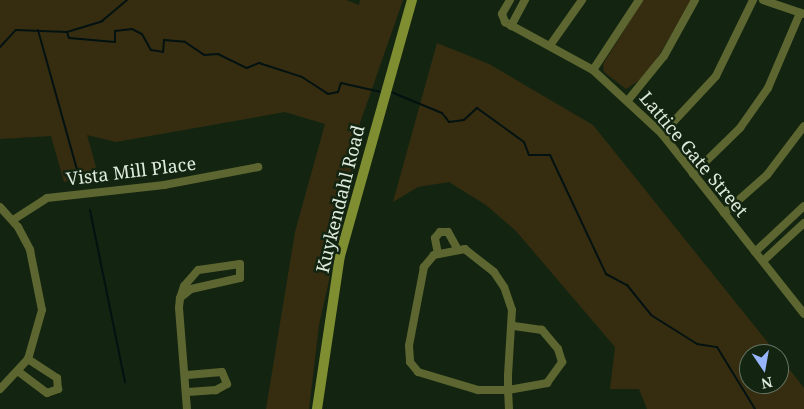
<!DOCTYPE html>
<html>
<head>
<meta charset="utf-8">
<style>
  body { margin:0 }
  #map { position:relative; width:804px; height:409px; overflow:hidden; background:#132511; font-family:"Noto Serif",serif }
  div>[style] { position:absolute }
  .green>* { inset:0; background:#362d11 }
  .stream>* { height:2px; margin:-1px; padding:0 1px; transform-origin:1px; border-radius:1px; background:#031211 }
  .minor>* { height:8px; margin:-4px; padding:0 4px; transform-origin:4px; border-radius:4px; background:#5d6630 }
  .secondary>* { height:10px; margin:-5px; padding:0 5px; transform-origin:5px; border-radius:5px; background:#808e32 }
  span { translate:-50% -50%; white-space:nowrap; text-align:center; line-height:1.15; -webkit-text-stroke:5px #132511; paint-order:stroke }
  .street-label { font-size:18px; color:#deeadd }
  .north { position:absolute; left:739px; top:344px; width:50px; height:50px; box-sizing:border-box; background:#132511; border:1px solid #647463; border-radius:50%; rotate:168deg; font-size:14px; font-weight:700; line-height:20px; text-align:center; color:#deeadd }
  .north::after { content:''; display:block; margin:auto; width:18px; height:22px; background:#97b6fd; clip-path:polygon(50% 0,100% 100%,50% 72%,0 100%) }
</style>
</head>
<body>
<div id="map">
  <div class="green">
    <i style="clip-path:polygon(0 0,346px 0,359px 5px,360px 0,403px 0,360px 123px,357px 155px,319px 325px,309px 409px,266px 409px,295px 232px,325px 124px,285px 112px,116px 142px,87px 135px,98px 174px,64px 182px,51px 136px,0 139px)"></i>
    <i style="clip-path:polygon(643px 0,692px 0,647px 75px,626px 89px,604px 72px,603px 64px)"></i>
    <i style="clip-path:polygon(437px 43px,489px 64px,593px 125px,777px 354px,749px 354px,749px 384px,779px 384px,779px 356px,804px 388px,804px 409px,647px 409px,639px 389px,610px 389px,615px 347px,516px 231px,486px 205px,449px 182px,418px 187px,393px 202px)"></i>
  </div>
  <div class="stream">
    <i style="left:38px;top:30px;width:153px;rotate:74.4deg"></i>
    <i style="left:67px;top:32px;width:37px;rotate:-17deg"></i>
    <i style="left:102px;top:21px;width:33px;rotate:-40deg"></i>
    <i style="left:0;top:47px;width:23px;rotate:-47deg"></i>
    <i style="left:16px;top:30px;width:51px;rotate:2.2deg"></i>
    <i style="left:67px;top:32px;width:6px;rotate:72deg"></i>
    <i style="left:69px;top:38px;width:46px;rotate:5deg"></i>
    <i style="left:115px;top:42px;width:11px;rotate:-90deg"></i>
    <i style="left:115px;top:31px;width:17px;rotate:-7deg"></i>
    <i style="left:132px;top:29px;width:11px;rotate:27deg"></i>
    <i style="left:142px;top:34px;width:18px;rotate:61deg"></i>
    <i style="left:151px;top:50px;width:12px;rotate:9deg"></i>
    <i style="left:163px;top:52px;width:12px;rotate:-85deg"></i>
    <i style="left:164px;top:40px;width:21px;rotate:5deg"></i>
    <i style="left:185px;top:42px;width:23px;rotate:34deg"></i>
    <i style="left:204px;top:55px;width:14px;rotate:-4deg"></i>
    <i style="left:218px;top:54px;width:32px;rotate:26deg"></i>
    <i style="left:247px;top:68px;width:13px;rotate:-23deg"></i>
    <i style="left:259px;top:63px;width:45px;rotate:18deg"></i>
    <i style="left:302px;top:77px;width:31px;rotate:33deg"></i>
    <i style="left:328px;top:94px;width:10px;rotate:-11deg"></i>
    <i style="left:338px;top:92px;width:9px;rotate:-72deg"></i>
    <i style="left:341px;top:83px;width:41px;rotate:12.7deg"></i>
    <i style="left:391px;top:92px;width:55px;rotate:22.4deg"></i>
    <i style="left:442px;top:113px;width:11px;rotate:52deg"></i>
    <i style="left:449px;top:122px;width:15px;rotate:-8deg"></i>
    <i style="left:464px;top:120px;width:18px;rotate:-43deg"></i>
    <i style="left:477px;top:108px;width:58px;rotate:35.9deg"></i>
    <i style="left:524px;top:142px;width:14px;rotate:69deg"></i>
    <i style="left:529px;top:155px;width:21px"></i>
    <i style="left:550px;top:155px;width:132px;rotate:64.8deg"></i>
    <i style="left:606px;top:274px;width:24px;rotate:28deg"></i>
    <i style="left:627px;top:285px;width:38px;rotate:51deg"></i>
    <i style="left:651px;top:315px;width:54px;rotate:32.2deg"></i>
    <i style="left:697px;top:344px;width:20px;rotate:9deg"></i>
    <i style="left:717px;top:347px;width:73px;rotate:58.5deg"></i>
    <i style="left:90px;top:210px;width:176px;rotate:78.5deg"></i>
  </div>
  <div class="minor">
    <i style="left:510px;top:0;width:16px;rotate:120deg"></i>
    <i style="left:502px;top:14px;width:9px;rotate:69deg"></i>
    <i style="left:505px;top:22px;width:100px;rotate:28.6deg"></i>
    <i style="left:593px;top:70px;width:94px;rotate:42.8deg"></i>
    <i style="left:662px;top:134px;width:229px;rotate:51.7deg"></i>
    <i style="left:763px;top:0;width:43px;rotate:18.9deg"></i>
    <i style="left:511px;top:26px;width:30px;rotate:-62deg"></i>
    <i style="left:551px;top:44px;width:54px;rotate:-54.8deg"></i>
    <i style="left:593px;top:70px;width:84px;rotate:-56.7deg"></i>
    <i style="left:629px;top:99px;width:55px;rotate:-50.9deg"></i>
    <i style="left:664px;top:56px;width:64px;rotate:-61deg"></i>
    <i style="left:662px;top:134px;width:79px;rotate:-47deg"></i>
    <i style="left:716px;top:76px;width:85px;rotate:-64deg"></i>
    <i style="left:693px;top:174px;width:66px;rotate:-44.4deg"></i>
    <i style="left:740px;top:128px;width:49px;rotate:-55deg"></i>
    <i style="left:768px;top:88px;width:82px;rotate:-66.9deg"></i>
    <i style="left:0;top:207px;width:27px;rotate:48deg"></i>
    <i style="left:18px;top:227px;width:26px;rotate:62deg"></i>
    <i style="left:30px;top:250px;width:61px;rotate:78.7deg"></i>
    <i style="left:42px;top:310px;width:51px;rotate:105.9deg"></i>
    <i style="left:28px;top:359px;width:41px;rotate:133deg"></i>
    <i style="left:724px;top:213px;width:57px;rotate:-41.5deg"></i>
    <i style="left:767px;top:175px;width:61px;rotate:-52.9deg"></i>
    <i style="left:13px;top:220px;width:40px;rotate:-32.9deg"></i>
    <i style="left:47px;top:198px;width:118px;rotate:-6.3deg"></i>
    <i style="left:164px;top:185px;width:96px;rotate:-10.8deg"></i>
    <i style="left:755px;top:252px;width:67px;rotate:-43.2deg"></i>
    <i style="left:438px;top:254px;width:16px;rotate:-101deg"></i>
    <i style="left:435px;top:238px;width:8px;rotate:-50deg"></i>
    <i style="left:440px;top:232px;width:8px"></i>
    <i style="left:448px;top:232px;width:18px;rotate:61deg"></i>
    <i style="left:763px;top:261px;width:56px;rotate:-42.8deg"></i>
    <i style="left:180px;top:298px;width:14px;rotate:-39deg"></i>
    <i style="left:191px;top:289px;width:50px;rotate:-12.7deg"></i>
    <i style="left:240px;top:278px;width:14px;rotate:-90deg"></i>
    <i style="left:240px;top:264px;width:42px;rotate:171.9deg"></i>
    <i style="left:198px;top:270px;width:21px;rotate:131deg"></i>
    <i style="left:184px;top:286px;width:13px;rotate:108deg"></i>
    <i style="left:180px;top:298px;width:10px;rotate:96deg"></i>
    <i style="left:179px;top:308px;width:101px;rotate:85.5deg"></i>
    <i style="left:19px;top:372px;width:35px;rotate:37deg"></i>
    <i style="left:47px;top:393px;width:12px;rotate:-20deg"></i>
    <i style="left:58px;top:389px;width:11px;rotate:-95deg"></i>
    <i style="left:57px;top:378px;width:35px;rotate:-147deg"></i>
    <i style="left:187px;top:375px;width:35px;rotate:-5deg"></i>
    <i style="left:222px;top:372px;width:13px;rotate:67deg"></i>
    <i style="left:227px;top:384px;width:13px;rotate:151deg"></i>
    <i style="left:216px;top:390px;width:28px;rotate:176deg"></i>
    <i style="left:509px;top:409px;width:19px;rotate:-93deg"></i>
    <i style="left:508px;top:390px;width:15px;rotate:-90deg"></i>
    <i style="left:508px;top:375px;width:65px;rotate:-86.5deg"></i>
    <i style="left:512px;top:310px;width:24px;rotate:-109deg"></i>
    <i style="left:504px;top:287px;width:18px;rotate:-124deg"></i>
    <i style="left:494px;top:272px;width:37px;rotate:-142deg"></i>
    <i style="left:465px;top:249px;width:32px;rotate:169deg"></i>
    <i style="left:434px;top:255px;width:16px;rotate:130deg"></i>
    <i style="left:424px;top:267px;width:80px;rotate:100.8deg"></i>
    <i style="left:409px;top:346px;width:16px;rotate:86deg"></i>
    <i style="left:410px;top:362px;width:13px;rotate:51deg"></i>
    <i style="left:418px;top:372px;width:63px;rotate:16.7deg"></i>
    <i style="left:478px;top:390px;width:30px"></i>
    <i style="left:508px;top:390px;width:40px;rotate:-10deg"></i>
    <i style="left:547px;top:383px;width:26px;rotate:-54deg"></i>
    <i style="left:562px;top:362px;width:14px;rotate:-107deg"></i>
    <i style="left:558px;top:349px;width:25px;rotate:-130deg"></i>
    <i style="left:542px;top:330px;width:30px;rotate:-172deg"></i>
  </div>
  <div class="secondary">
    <i style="left:317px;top:409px;width:155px;rotate:-81.5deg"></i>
    <i style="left:340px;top:256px;width:266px;rotate:-74.3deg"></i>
  </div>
  <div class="street-label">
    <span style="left:694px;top:154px;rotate:50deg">Lattice Gate Street</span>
    <span style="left:131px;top:171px;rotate:-7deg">Vista Mill Place</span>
    <span style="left:340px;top:199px;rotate:-76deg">Kuykendahl Road</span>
  </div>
  <div class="north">N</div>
</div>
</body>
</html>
